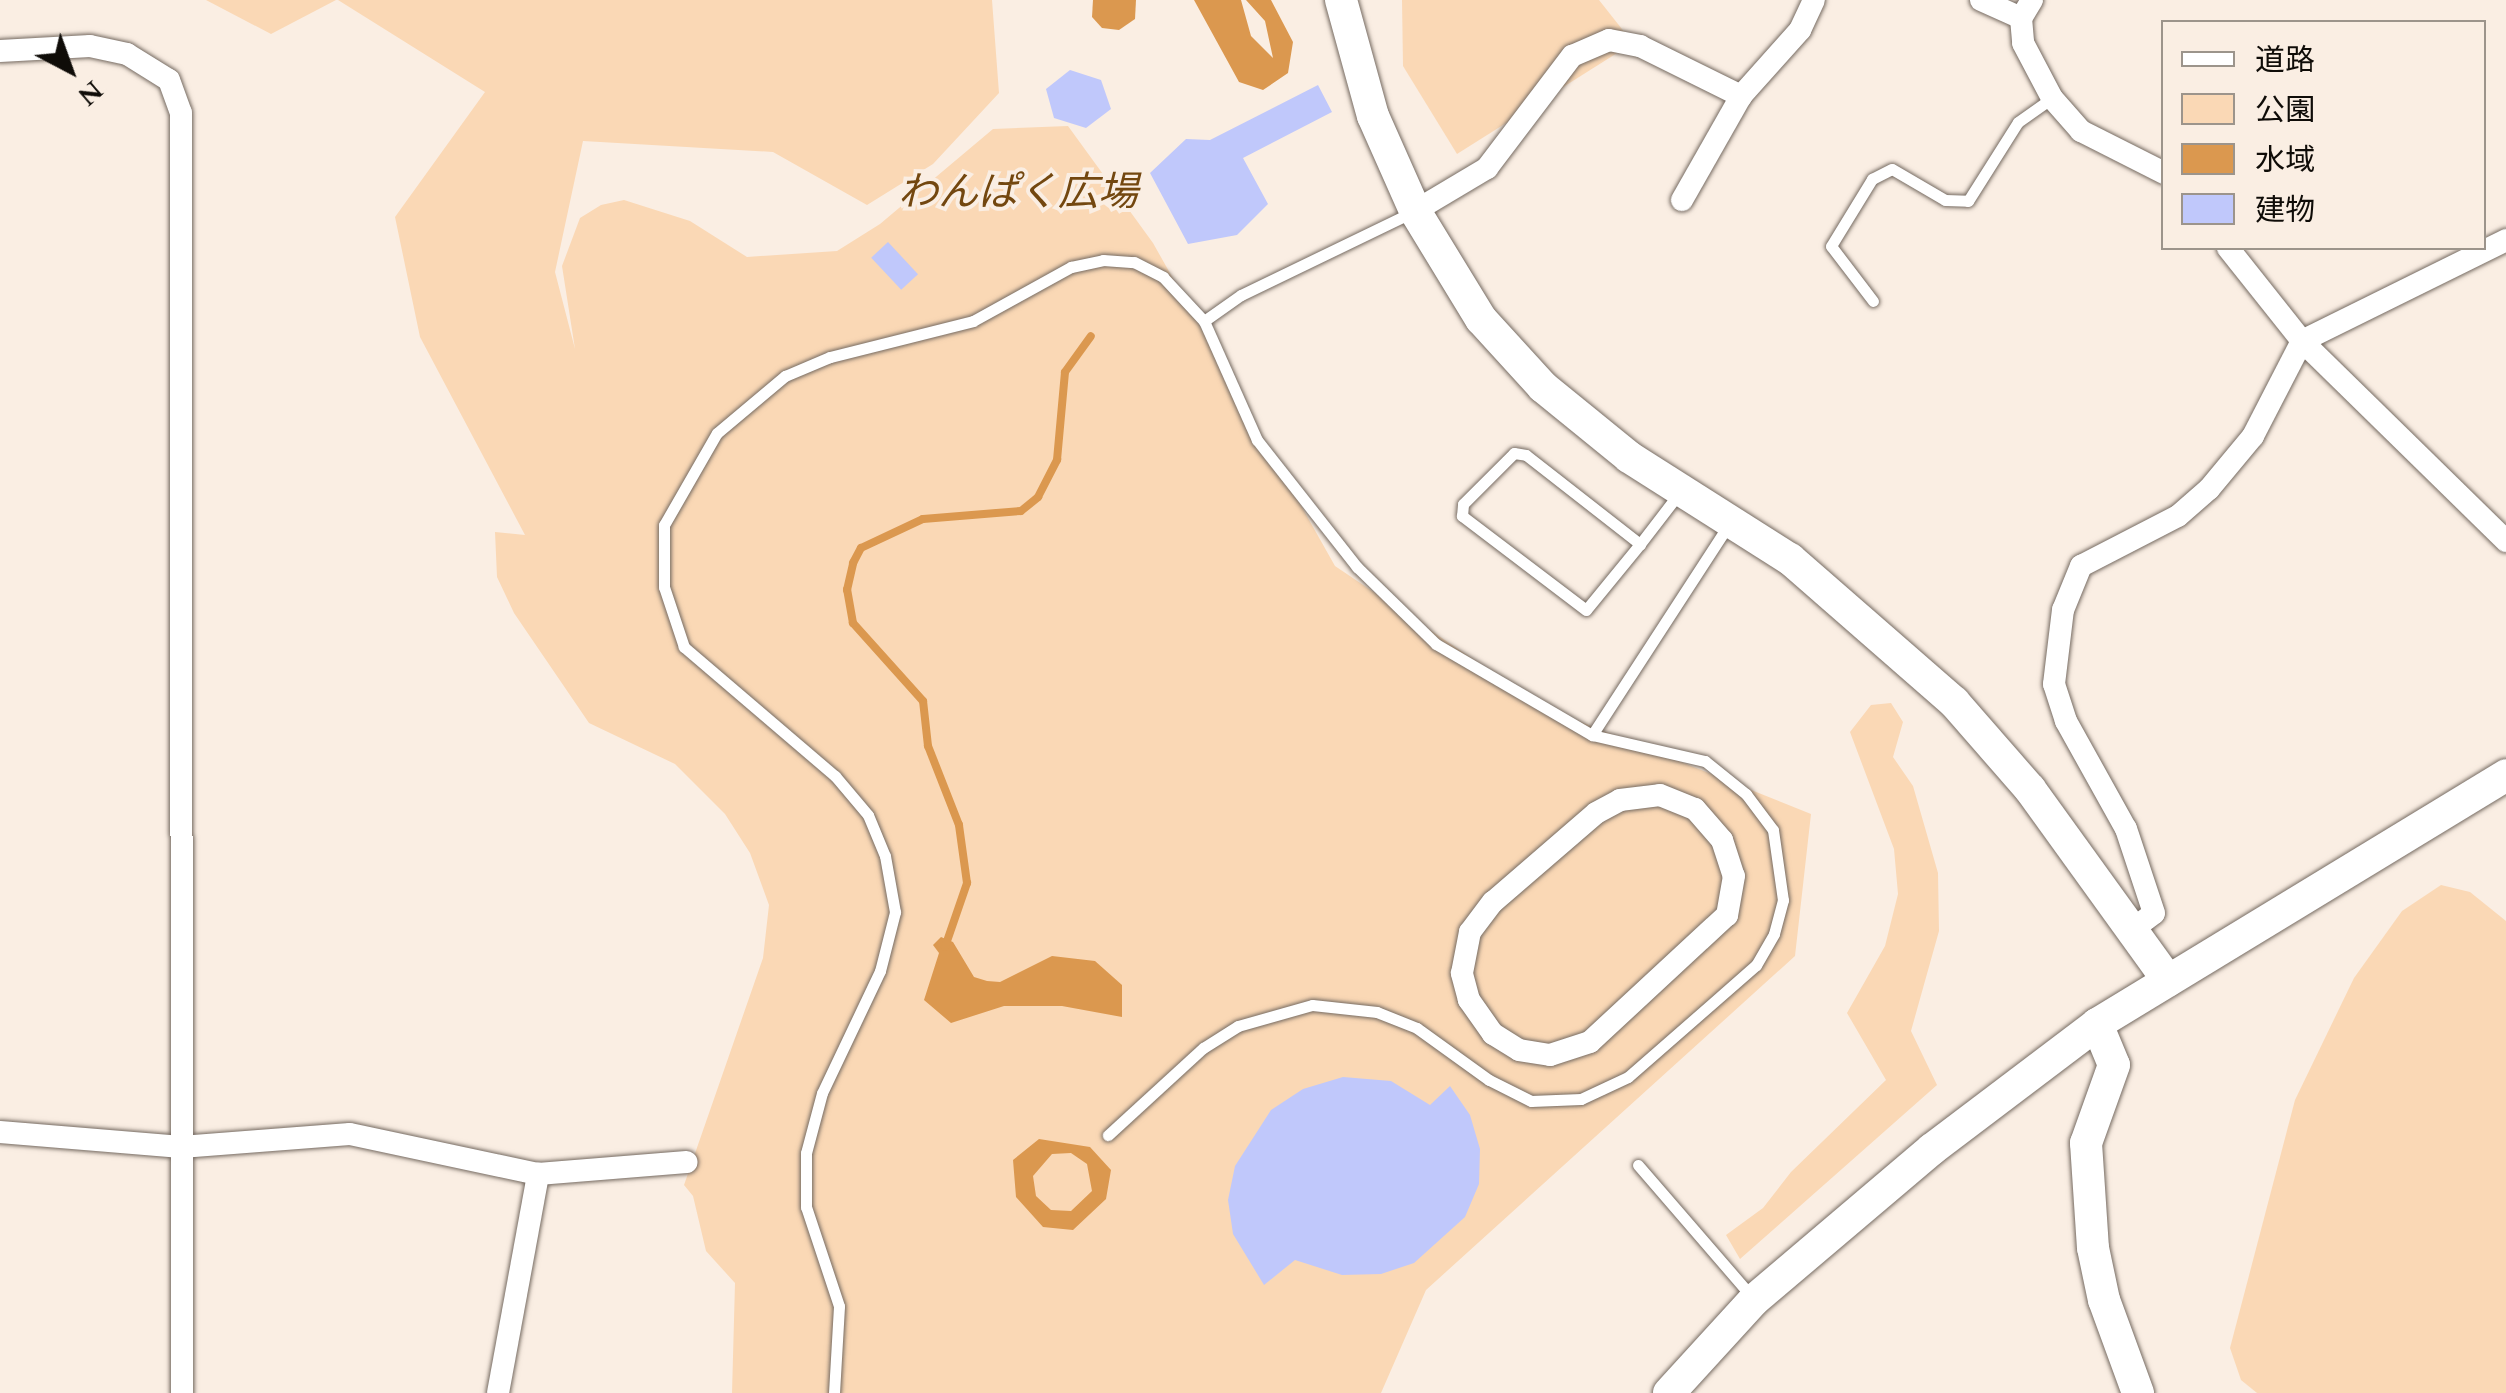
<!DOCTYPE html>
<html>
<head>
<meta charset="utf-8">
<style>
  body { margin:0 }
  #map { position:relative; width:2506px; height:1393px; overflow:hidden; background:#faeee3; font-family:Spectral,"Noto Sans JP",serif }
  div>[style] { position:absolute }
  .green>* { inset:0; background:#fad8b5 }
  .water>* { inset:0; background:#db984f }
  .stream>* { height:8px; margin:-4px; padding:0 4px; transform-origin:4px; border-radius:4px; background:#db984f }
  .building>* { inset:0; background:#c0c8fb; transform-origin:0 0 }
  .roads { filter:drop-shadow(0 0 2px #756a61) drop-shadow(0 0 2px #756a61) }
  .lane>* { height:11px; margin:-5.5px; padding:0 5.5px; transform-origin:5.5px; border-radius:5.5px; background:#fff }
  .street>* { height:22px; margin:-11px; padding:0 11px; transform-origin:11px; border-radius:11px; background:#fff }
  .secondary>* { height:32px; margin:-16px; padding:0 16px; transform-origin:16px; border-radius:16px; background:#fff }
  span { translate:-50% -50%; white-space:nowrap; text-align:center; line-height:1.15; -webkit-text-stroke:8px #faeee3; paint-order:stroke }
  .park-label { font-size:40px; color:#73470f; font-style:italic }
  .legend { position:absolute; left:2161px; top:20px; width:325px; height:230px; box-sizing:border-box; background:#faeee3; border:2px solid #9c948b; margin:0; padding:12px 18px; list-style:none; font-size:30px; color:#0f0c08 }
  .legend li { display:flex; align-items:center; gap:20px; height:50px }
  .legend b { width:50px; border:2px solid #9c948b }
  .north { position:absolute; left:20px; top:20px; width:100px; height:100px; -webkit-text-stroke:8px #faeee3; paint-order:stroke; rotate:139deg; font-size:28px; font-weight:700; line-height:40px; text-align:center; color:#0f0c08 }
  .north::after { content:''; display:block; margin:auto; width:35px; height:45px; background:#0f0c08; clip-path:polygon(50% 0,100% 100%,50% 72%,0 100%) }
</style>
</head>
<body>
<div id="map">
  <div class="green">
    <i style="clip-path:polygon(206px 0,336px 0,271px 34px)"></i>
    <i style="clip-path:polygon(338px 0,992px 0,999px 93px,933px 164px,867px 205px,773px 152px,583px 141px,555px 272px,575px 349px,562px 266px,580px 218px,601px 205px,624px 200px,690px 221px,747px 257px,837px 251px,880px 224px,993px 129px,1068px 126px,1153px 243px,1335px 566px,1544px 707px,1811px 814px,1795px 956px,1426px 1290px,1381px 1393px,732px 1393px,735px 1283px,706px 1251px,693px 1196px,684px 1185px,763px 958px,769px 905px,750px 853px,725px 814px,675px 764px,589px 723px,514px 613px,497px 577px,495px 532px,525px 535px,420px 337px,395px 217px,485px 92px)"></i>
    <i style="clip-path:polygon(1402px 0,1599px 0,1633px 43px,1457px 154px,1403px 66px)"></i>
    <i style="clip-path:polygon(1891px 703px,1903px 722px,1893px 757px,1913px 786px,1938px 873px,1939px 931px,1911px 1031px,1937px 1085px,1740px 1259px,1726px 1235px,1763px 1208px,1791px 1172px,1886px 1080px,1847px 1013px,1885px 946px,1898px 894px,1894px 849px,1850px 732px,1871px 705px)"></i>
    <i style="clip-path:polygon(2441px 885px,2470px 892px,2506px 921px,2506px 1393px,2257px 1393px,2241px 1380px,2230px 1348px,2295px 1100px,2354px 978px,2402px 911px)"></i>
  </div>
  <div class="water">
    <i style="clip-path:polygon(1093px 0,1136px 0,1135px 19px,1119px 30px,1102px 28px,1092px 17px)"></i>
    <i style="clip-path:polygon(1194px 0,1241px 0,1251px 36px,1273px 58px,1265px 21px,1246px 0,1271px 0,1293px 42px,1288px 73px,1263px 90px,1239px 82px)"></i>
    <i style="clip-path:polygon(941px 937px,953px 942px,974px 977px,987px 981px,1000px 982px,1052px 956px,1095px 961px,1122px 985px,1122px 1017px,1062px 1006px,1004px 1006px,951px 1023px,924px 1000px,939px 953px,933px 945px)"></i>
    <i style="clip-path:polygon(evenodd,1039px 1139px,1090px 1147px,1111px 1170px,1106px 1199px,1073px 1230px,1043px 1227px,1016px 1197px,1013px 1160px,1039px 1139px,1071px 1153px,1087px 1164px,1092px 1191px,1071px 1211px,1051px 1210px,1036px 1196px,1033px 1176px,1052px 1154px,1071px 1153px)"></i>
  </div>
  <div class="stream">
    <i style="left:945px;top:947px;width:68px;rotate:-71deg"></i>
    <i style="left:967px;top:883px;width:59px;rotate:-97.9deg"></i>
    <i style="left:959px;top:825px;width:85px;rotate:-111.4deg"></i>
    <i style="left:928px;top:746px;width:45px;rotate:-96.3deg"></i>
    <i style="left:923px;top:701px;width:105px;rotate:-131.9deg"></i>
    <i style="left:853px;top:623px;width:34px;rotate:-100deg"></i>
    <i style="left:847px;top:590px;width:28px;rotate:-77deg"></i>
    <i style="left:853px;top:563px;width:17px;rotate:-62deg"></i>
    <i style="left:861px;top:548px;width:68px;rotate:-25.1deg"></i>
    <i style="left:923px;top:519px;width:98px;rotate:-4.7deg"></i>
    <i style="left:1021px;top:511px;width:22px;rotate:-39deg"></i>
    <i style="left:1038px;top:497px;width:42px;rotate:-62.8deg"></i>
    <i style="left:1057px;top:460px;width:88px;rotate:-84.8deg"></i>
    <i style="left:1065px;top:372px;width:44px;rotate:-54.2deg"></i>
  </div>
  <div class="building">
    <i style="clip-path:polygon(1070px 70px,1101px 80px,1111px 109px,1086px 128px,1054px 118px,1046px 89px)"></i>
    <i style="clip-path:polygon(1318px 85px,1332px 112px,1243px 158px,1268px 204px,1237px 235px,1188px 244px,1150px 173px,1186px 139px,1210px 140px)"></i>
    <i style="left:888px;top:242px;width:44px;height:23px;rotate:47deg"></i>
    <i style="clip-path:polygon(1343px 1077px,1391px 1081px,1430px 1105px,1450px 1086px,1470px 1115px,1480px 1149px,1479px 1184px,1465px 1217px,1414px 1263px,1381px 1274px,1342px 1275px,1295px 1260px,1264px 1285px,1233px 1234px,1228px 1200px,1235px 1166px,1271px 1110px,1303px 1089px)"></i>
  </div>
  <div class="roads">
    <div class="lane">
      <i style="left:1873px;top:301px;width:69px;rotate:-127.4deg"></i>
      <i style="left:1831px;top:246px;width:79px;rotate:-58.5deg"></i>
      <i style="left:1872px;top:179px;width:22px;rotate:-27deg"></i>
      <i style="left:1892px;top:169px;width:61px;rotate:30.3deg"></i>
      <i style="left:1945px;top:200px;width:23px;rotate:2deg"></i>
      <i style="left:1968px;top:201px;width:93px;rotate:-57.7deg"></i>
      <i style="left:2018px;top:122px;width:42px;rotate:-35.2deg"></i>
      <i style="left:1204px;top:321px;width:45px;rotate:-35.1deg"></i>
      <i style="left:1241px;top:295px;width:189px;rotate:-25.8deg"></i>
      <i style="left:1514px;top:453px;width:12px;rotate:9deg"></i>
      <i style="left:1526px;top:455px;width:145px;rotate:38deg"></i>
      <i style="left:1640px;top:544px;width:85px;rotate:129.3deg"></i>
      <i style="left:1586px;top:610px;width:156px;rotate:-142.8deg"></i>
      <i style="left:1462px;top:516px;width:12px;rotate:-85deg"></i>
      <i style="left:1463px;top:504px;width:72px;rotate:-45deg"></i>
      <i style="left:1640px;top:544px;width:66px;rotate:-52.4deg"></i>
      <i style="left:1592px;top:735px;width:252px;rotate:-57deg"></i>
      <i style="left:1638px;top:1165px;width:174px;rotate:49.2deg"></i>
      <i style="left:834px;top:1393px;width:87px;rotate:-86.7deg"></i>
      <i style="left:839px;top:1306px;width:104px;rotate:-108.4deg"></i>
      <i style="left:806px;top:1207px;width:54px;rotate:-90deg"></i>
      <i style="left:806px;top:1153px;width:62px;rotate:-75.1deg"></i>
      <i style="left:822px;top:1093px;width:135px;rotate:-64.6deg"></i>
      <i style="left:880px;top:971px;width:61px;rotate:-75.7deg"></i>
      <i style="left:895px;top:912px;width:57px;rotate:-100.1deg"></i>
      <i style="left:885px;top:856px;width:44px;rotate:-112.5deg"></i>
      <i style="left:868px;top:815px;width:51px;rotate:-130.2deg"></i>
      <i style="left:835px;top:776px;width:199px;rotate:-139.5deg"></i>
      <i style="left:684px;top:647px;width:63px;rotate:-108.4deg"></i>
      <i style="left:664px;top:587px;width:62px;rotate:-90deg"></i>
      <i style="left:664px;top:525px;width:106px;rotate:-60.1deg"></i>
      <i style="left:717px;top:433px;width:89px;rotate:-40deg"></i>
      <i style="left:785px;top:376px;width:49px;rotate:-22.9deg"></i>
      <i style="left:830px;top:357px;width:147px;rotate:-14.1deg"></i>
      <i style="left:973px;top:321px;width:112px;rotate:-28.9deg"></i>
      <i style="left:1071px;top:267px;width:33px;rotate:-12deg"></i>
      <i style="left:1103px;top:260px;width:31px;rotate:4deg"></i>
      <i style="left:1134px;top:262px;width:33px;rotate:27deg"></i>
      <i style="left:1163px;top:277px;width:60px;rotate:47deg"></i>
      <i style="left:1204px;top:321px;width:130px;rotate:66deg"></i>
      <i style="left:1257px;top:440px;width:162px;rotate:51.8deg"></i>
      <i style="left:1357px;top:567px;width:110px;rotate:44.3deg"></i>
      <i style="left:1436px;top:644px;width:181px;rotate:30.3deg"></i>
      <i style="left:1592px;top:735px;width:116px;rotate:13deg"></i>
      <i style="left:1705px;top:761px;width:53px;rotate:38.8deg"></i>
      <i style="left:1746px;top:794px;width:45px;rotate:53.1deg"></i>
      <i style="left:1773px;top:830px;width:71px;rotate:81.9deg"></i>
      <i style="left:1783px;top:900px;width:35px;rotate:105deg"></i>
      <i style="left:1774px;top:934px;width:36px;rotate:120deg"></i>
      <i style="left:1756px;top:965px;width:170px;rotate:138.8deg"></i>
      <i style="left:1628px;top:1077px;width:52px;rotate:154.9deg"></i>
      <i style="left:1581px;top:1099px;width:50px;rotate:177.7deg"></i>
      <i style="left:1531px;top:1101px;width:47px;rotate:-153.4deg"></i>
      <i style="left:1489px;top:1080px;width:89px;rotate:-144.2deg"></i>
      <i style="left:1417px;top:1028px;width:43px;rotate:-158.2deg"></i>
      <i style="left:1377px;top:1012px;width:65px;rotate:-173.9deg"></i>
      <i style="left:1312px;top:1005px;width:77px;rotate:164.2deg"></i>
      <i style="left:1238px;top:1026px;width:41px;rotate:147.8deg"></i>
      <i style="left:1203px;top:1048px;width:129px;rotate:137.5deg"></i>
    </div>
    <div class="street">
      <i style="left:1981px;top:0;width:44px;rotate:24.2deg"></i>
      <i style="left:2032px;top:0;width:21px;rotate:121deg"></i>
      <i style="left:2021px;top:18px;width:25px;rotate:85deg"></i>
      <i style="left:2023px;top:43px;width:62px;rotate:62.2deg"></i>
      <i style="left:2052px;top:98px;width:44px;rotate:48.7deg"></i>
      <i style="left:2081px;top:131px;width:93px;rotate:26.8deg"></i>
      <i style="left:0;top:51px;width:90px;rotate:-3.2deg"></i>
      <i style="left:90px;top:46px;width:38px;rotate:12deg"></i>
      <i style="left:127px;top:54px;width:49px;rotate:31.8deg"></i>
      <i style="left:169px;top:80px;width:35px;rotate:70deg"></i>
      <i style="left:181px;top:113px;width:1280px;rotate:89.96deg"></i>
      <i style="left:1682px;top:200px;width:120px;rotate:-60.4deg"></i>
      <i style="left:1415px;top:211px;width:84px;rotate:-30.8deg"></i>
      <i style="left:1487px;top:168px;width:141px;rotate:-52.8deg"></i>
      <i style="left:1572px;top:56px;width:40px;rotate:-23.4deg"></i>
      <i style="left:1609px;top:40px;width:32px;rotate:11deg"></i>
      <i style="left:1640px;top:46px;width:113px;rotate:26.3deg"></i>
      <i style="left:1741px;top:96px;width:89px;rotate:-48.2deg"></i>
      <i style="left:1800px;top:30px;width:33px;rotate:-65deg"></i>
      <i style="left:2228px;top:248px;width:119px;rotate:51.5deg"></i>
      <i style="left:2302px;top:341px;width:286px;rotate:44.4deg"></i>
      <i style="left:1660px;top:795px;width:38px;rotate:22deg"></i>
      <i style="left:1695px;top:809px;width:41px;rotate:48.9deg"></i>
      <i style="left:1722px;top:840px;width:38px;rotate:72deg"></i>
      <i style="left:1734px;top:876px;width:40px;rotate:100deg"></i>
      <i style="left:1727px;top:915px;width:187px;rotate:137.2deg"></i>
      <i style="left:1590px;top:1042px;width:42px;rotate:162deg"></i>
      <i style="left:1550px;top:1055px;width:31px;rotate:-171deg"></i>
      <i style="left:1519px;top:1050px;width:31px;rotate:-148deg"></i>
      <i style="left:1493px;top:1034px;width:42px;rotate:-125.2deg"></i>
      <i style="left:1469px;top:1000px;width:28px;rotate:-105deg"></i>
      <i style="left:1462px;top:973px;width:42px;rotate:-79deg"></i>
      <i style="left:1470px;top:932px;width:38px;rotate:-53deg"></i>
      <i style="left:1493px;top:902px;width:136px;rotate:-40.8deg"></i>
      <i style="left:1596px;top:813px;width:27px;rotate:-28deg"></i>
      <i style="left:1620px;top:800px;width:40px;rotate:-7.1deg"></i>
      <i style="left:2133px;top:929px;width:26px;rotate:-37deg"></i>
      <i style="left:2154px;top:913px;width:89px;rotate:-108.4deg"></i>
      <i style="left:2126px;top:829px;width:124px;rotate:-119.1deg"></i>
      <i style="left:2066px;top:721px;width:39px;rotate:-108deg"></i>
      <i style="left:2054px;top:684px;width:75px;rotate:-83.1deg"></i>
      <i style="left:2063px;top:610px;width:48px;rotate:-67.8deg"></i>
      <i style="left:2081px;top:566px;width:109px;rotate:-27.3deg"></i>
      <i style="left:2178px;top:516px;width:41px;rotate:-41.1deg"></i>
      <i style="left:2209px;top:489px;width:69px;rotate:-50.3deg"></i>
      <i style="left:2253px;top:436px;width:107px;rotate:-62.7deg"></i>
      <i style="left:2302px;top:341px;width:228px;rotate:-26.3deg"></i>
      <i style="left:0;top:1132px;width:182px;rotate:4.7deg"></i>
      <i style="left:181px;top:1147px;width:169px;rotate:-4.4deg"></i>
      <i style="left:350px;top:1134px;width:192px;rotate:12deg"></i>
      <i style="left:538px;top:1174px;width:149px;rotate:-4.6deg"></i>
      <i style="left:498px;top:1393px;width:223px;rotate:-79.6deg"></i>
    </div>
    <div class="secondary">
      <i style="left:1341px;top:0;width:120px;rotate:74.6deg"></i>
      <i style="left:1373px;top:116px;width:104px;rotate:66.1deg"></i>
      <i style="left:1415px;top:211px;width:127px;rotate:58.6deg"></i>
      <i style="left:1481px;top:319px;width:92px;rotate:47.6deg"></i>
      <i style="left:1543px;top:387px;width:111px;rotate:39.1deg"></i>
      <i style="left:1629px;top:457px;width:191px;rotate:32.4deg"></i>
      <i style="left:1790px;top:559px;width:218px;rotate:41.1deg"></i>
      <i style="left:1954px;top:702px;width:116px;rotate:48.9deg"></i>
      <i style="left:2030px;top:789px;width:236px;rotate:54.2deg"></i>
      <i style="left:2097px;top:1024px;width:44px;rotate:67.5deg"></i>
      <i style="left:2114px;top:1065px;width:83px;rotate:109.7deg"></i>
      <i style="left:2086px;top:1143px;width:105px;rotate:86.2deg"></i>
      <i style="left:2093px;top:1248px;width:53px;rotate:78.1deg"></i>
      <i style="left:2104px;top:1300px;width:99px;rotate:69.9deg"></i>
      <i style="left:1669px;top:1393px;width:126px;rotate:-47.6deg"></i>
      <i style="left:1754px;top:1300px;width:233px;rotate:-40.3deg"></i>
      <i style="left:1932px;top:1149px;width:207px;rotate:-37.1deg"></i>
      <i style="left:2097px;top:1024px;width:479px;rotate:-31.3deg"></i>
    </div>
  </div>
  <div class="park-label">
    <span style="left:1018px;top:194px">わんぱく広場</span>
  </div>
  <ul class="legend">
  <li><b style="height:12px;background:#fff"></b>道路</li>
  <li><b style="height:28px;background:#fad8b5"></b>公園</li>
  <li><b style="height:28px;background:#db984f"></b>水域</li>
  <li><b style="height:28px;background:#c0c8fb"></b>建物</li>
  </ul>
  <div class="north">N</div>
</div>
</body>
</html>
